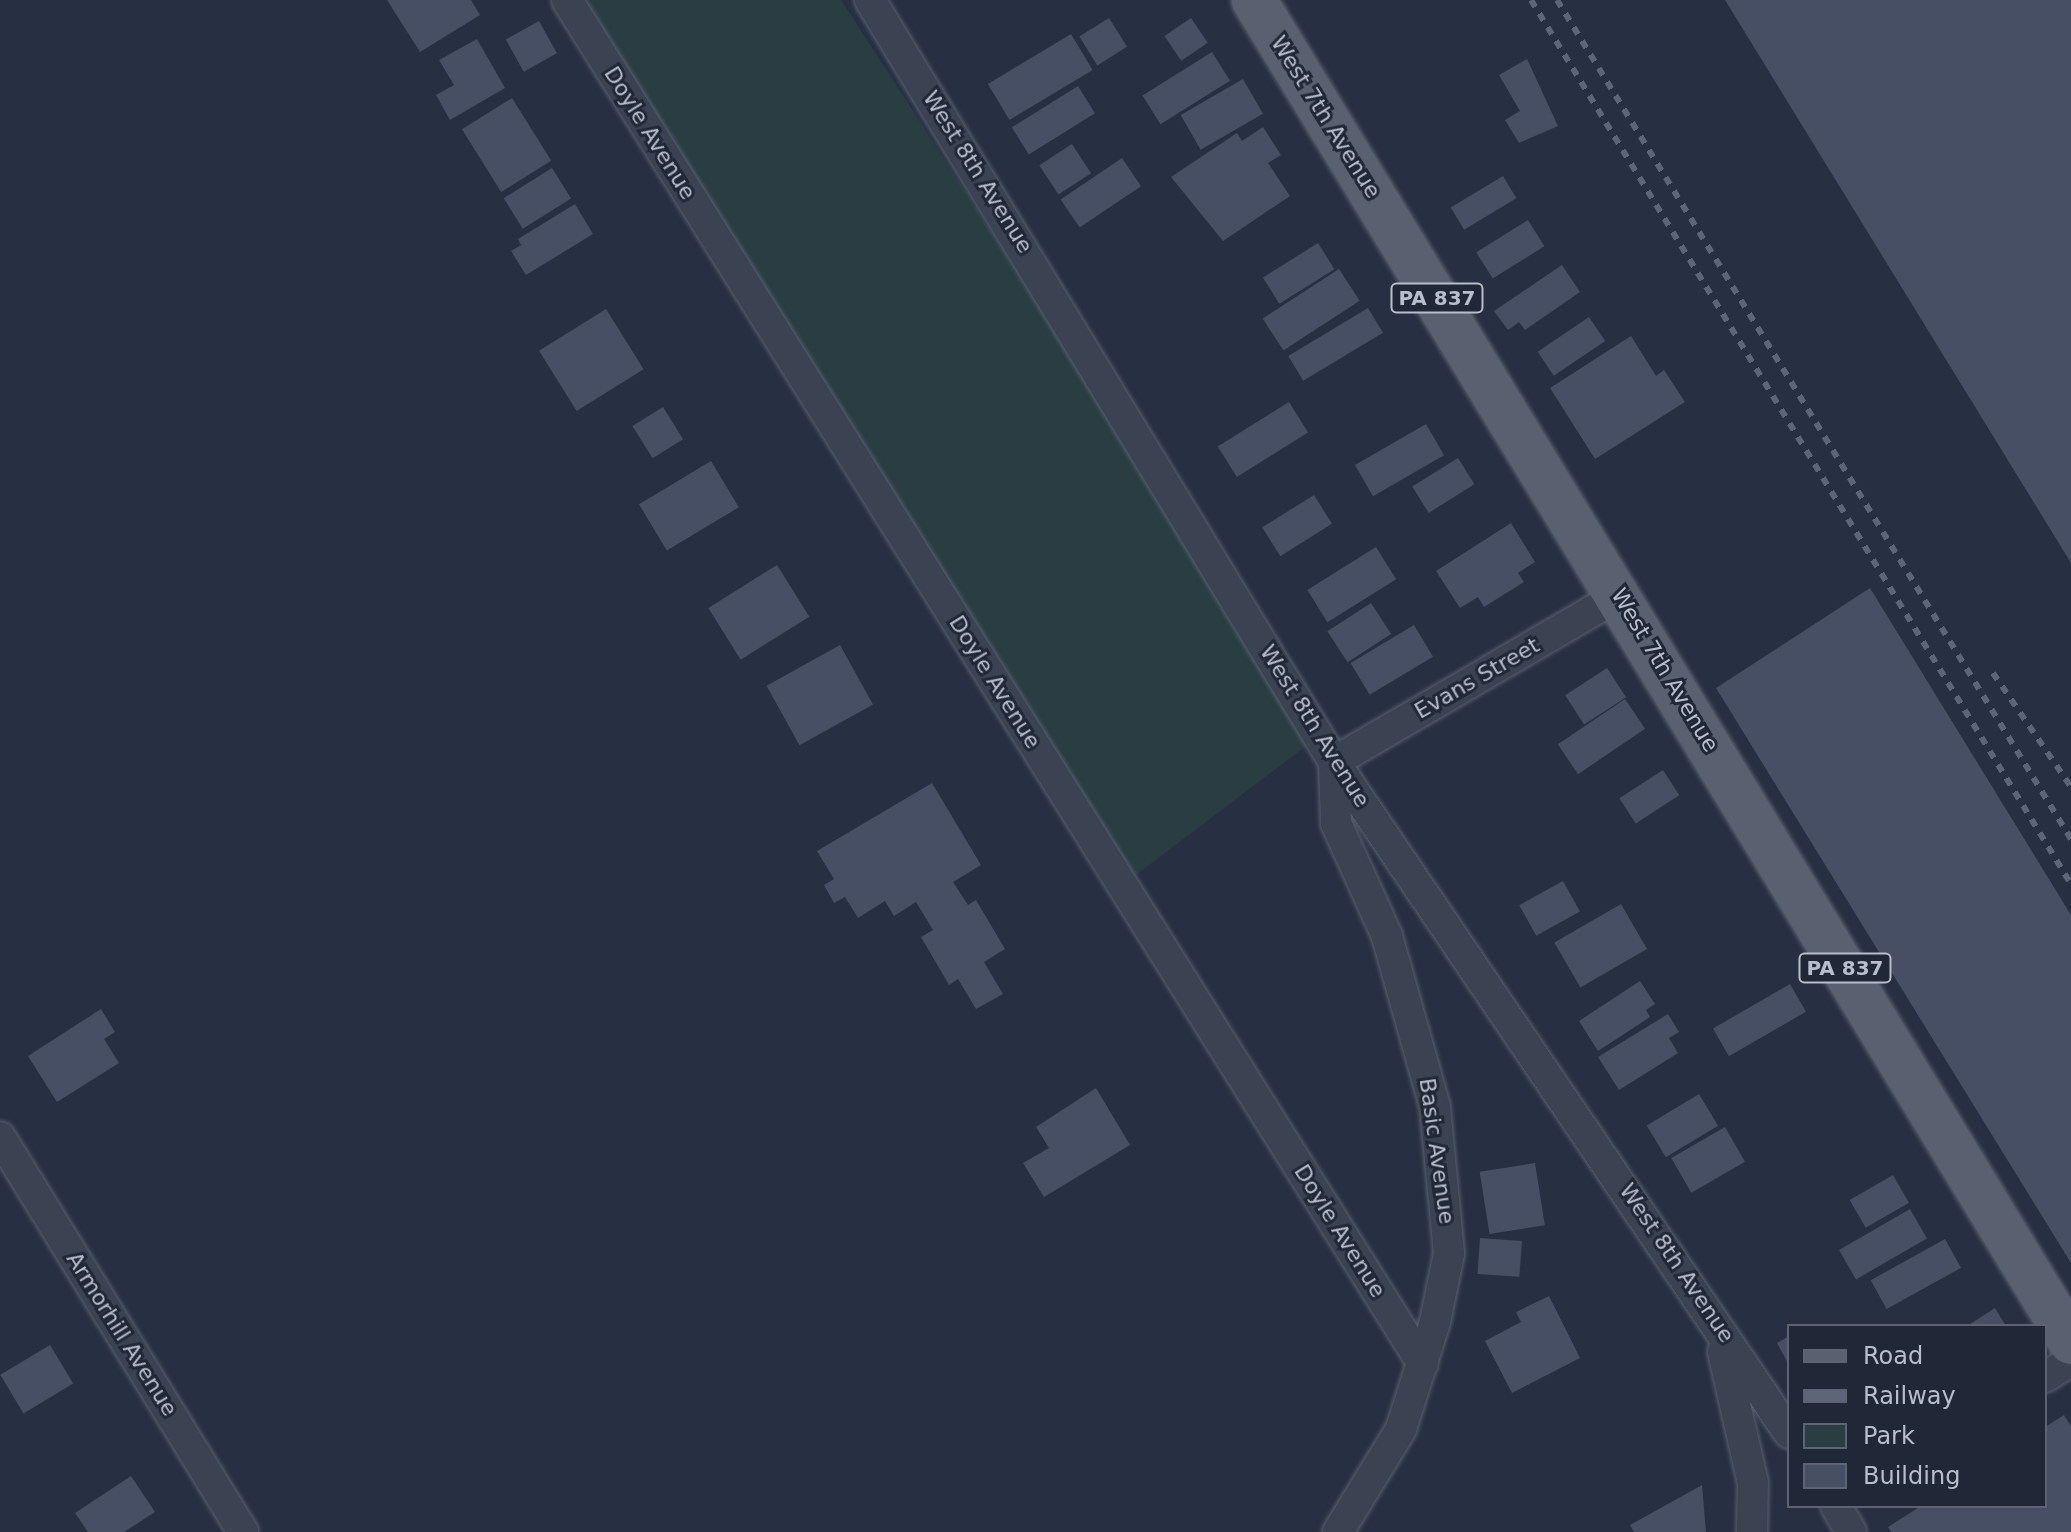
<!DOCTYPE html>
<html>
<head>
<meta charset="utf-8">
<style>
  body { margin:0 }
  #map { position:relative; width:2071px; height:1532px; overflow:hidden; background:#273042; font-family:"DejaVu Sans",sans-serif }
  div>[style] { position:absolute }
  .green>* { inset:0; background:#293d42 }
  .building>* { inset:0; background:#464f63; transform-origin:0 0 }
  .roads { filter:drop-shadow(0 0 2px #59606f) drop-shadow(0 0 2px #59606f) }
  .minor>* { height:30px; margin:-15px; padding:0 15px; transform-origin:15px; border-radius:15px; background:#3b4251 }
  .primary>* { height:44px; margin:-22px; padding:0 22px; transform-origin:22px; border-radius:22px; background:#596171 }
  .rail>* { height:6px; margin-top:-3px; transform-origin:0; background:repeating-linear-gradient(90deg,#5d6678 0 8px,transparent 0 16px) }
  span { translate:-50% -50%; white-space:nowrap; text-align:center; line-height:1.15; -webkit-text-stroke:6px #202737; paint-order:stroke }
  .shield-label span { padding:2px 6px; background:#202737; border:2px solid; border-radius:6px; -webkit-text-stroke-width:0 }
  .shield-label { font-size:20px; color:#b8becb; font-weight:700 }
  .street-label { font-size:22px; color:#b8becb }
  .legend { position:absolute; left:1787px; top:1324px; width:260px; height:184px; box-sizing:border-box; background:#202737; border:2px solid #5d6372; margin:0; padding:10px 14px; list-style:none; font-size:24px; color:#b8becb }
  .legend li { display:flex; align-items:center; gap:16px; height:40px }
  .legend b { width:40px; border:2px solid #5d6372 }
</style>
</head>
<body>
<div id="map">
  <div class="green">
    <i style="clip-path:polygon(564px 0,841px 0,1319px 736px,1123px 885px)"></i>
  </div>
  <div class="building">
    <i style="clip-path:polygon(387px 0,471px 0,480px 15px,420px 52px)"></i>
    <i style="clip-path:polygon(1725px 0,2071px 0,2071px 563px)"></i>
    <i style="left:1109px;top:18px;width:34px;height:35px;rotate:58deg"></i>
    <i style="left:1191px;top:18px;width:30px;height:32px;rotate:56deg"></i>
    <i style="left:539px;top:21px;width:37px;height:38px;rotate:61deg"></i>
    <i style="left:1071px;top:34px;width:42px;height:97px;rotate:59deg"></i>
    <i style="clip-path:polygon(477px 39px,505px 88px,450px 120px,436px 95px,454px 85px,439px 60px)"></i>
    <i style="left:1212px;top:52px;width:34px;height:82px;rotate:58deg"></i>
    <i style="clip-path:polygon(1527px 59px,1558px 126px,1519px 143px,1505px 120px,1520px 111px,1499px 75px)"></i>
    <i style="left:1243px;top:79px;width:40px;height:72px;rotate:60deg"></i>
    <i style="left:1078px;top:86px;width:32px;height:78px;rotate:58deg"></i>
    <i style="left:512px;top:98px;width:74px;height:59px;rotate:58deg"></i>
    <i style="clip-path:polygon(1263px 127px,1281px 155px,1268px 163px,1290px 196px,1223px 241px,1171px 177px,1237px 133px,1242px 141px)"></i>
    <i style="left:1072px;top:144px;width:35px;height:39px;rotate:57deg"></i>
    <i style="left:1122px;top:158px;width:34px;height:74px;rotate:56deg"></i>
    <i style="left:552px;top:168px;width:36px;height:57px;rotate:58deg"></i>
    <i style="left:1503px;top:176px;width:26px;height:61px;rotate:59deg"></i>
    <i style="clip-path:polygon(575px 204px,593px 234px,526px 275px,511px 251px,521px 245px,518px 239px)"></i>
    <i style="left:1528px;top:220px;width:31px;height:61px;rotate:58deg"></i>
    <i style="left:1318px;top:243px;width:31px;height:65px;rotate:58deg"></i>
    <i style="clip-path:polygon(1562px 265px,1580px 292px,1525px 330px,1519px 322px,1508px 330px,1494px 311px)"></i>
    <i style="left:1339px;top:269px;width:38px;height:91px;rotate:57deg"></i>
    <i style="left:1368px;top:308px;width:29px;height:93px;rotate:59deg"></i>
    <i style="left:606px;top:309px;width:71px;height:79px;rotate:58deg"></i>
    <i style="left:1589px;top:317px;width:29px;height:62px;rotate:56deg"></i>
    <i style="clip-path:polygon(1631px 336px,1656px 376px,1664px 370px,1685px 402px,1595px 459px,1550px 388px)"></i>
    <i style="left:1289px;top:402px;width:36px;height:84px;rotate:58deg"></i>
    <i style="left:663px;top:407px;width:38px;height:36px;rotate:58deg"></i>
    <i style="left:1426px;top:424px;width:36px;height:82px;rotate:60deg"></i>
    <i style="left:1458px;top:458px;width:31px;height:54px;rotate:58deg"></i>
    <i style="left:711px;top:461px;width:54px;height:84px;rotate:59deg"></i>
    <i style="left:1314px;top:495px;width:34px;height:61px;rotate:58deg"></i>
    <i style="clip-path:polygon(1511px 523px,1535px 562px,1518px 573px,1524px 582px,1484px 607px,1478px 597px,1460px 608px,1436px 571px)"></i>
    <i style="left:1376px;top:547px;width:38px;height:81px;rotate:58deg"></i>
    <i style="left:777px;top:565px;width:61px;height:81px;rotate:58deg"></i>
    <i style="clip-path:polygon(1870px 588px,2071px 915px,2071px 1263px,1716px 688px)"></i>
    <i style="left:1371px;top:603px;width:37px;height:52px;rotate:57deg"></i>
    <i style="left:1414px;top:625px;width:37px;height:74px;rotate:59deg"></i>
    <i style="left:840px;top:645px;width:68px;height:84px;rotate:61deg"></i>
    <i style="left:1607px;top:668px;width:35px;height:50px;rotate:57deg"></i>
    <i style="left:1625px;top:699px;width:36px;height:81px;rotate:56deg"></i>
    <i style="left:1663px;top:770px;width:30px;height:52px;rotate:57deg"></i>
    <i style="clip-path:polygon(932px 783px,981px 865px,953px 882px,968px 905px,976px 900px,1005px 949px,984px 962px,1003px 994px,976px 1009px,958px 979px,949px 985px,921px 937px,933px 930px,916px 902px,894px 916px,885px 901px,858px 918px,845px 897px,834px 903px,824px 885px,834px 879px,817px 851px)"></i>
    <i style="left:1563px;top:881px;width:35px;height:50px;rotate:61deg"></i>
    <i style="left:1621px;top:904px;width:52px;height:77px;rotate:60deg"></i>
    <i style="clip-path:polygon(1640px 981px,1655px 1004px,1646px 1010px,1650px 1017px,1598px 1051px,1579px 1021px)"></i>
    <i style="left:1790px;top:984px;width:32px;height:89px;rotate:60deg"></i>
    <i style="clip-path:polygon(101px 1009px,115px 1032px,104px 1039px,119px 1063px,57px 1102px,28px 1056px)"></i>
    <i style="clip-path:polygon(1668px 1014px,1679px 1032px,1669px 1038px,1678px 1053px,1619px 1090px,1598px 1057px)"></i>
    <i style="clip-path:polygon(1096px 1088px,1130px 1145px,1044px 1197px,1023px 1163px,1049px 1148px,1036px 1127px)"></i>
    <i style="left:1699px;top:1094px;width:37px;height:61px;rotate:59deg"></i>
    <i style="left:1725px;top:1127px;width:40px;height:62px;rotate:60deg"></i>
    <i style="left:1535px;top:1163px;width:63px;height:56px;rotate:81deg"></i>
    <i style="left:1893px;top:1175px;width:32px;height:50px;rotate:60deg"></i>
    <i style="left:1910px;top:1209px;width:34px;height:82px;rotate:60deg"></i>
    <i style="left:1480px;top:1238px;width:42px;height:36px;rotate:4deg"></i>
    <i style="left:1945px;top:1239px;width:33px;height:85px;rotate:61deg"></i>
    <i style="clip-path:polygon(1549px 1296px,1580px 1358px,1512px 1393px,1485px 1341px,1521px 1322px,1516px 1312px)"></i>
    <i style="clip-path:polygon(1995px 1308px,2006px 1326px,1967px 1326px)"></i>
    <i style="clip-path:polygon(1789px 1336px,1789px 1365px,1777px 1343px)"></i>
    <i style="left:50px;top:1345px;width:45px;height:58px;rotate:59deg"></i>
    <i style="clip-path:polygon(2064px 1415px,2071px 1426px,2071px 1532px,1891px 1532px,1888px 1527px,1921px 1506px,2045px 1506px,2045px 1427px)"></i>
    <i style="clip-path:polygon(131px 1476px,155px 1512px,124px 1532px,88px 1532px,75px 1513px)"></i>
    <i style="clip-path:polygon(1702px 1485px,1706px 1532px,1634px 1532px,1630px 1525px)"></i>
  </div>
  <div class="roads">
    <div class="minor">
      <i style="left:567px;top:0;width:1610px;rotate:57.89deg"></i>
      <i style="left:870px;top:0;width:892px;rotate:58.66deg"></i>
      <i style="left:1334px;top:762px;width:811px;rotate:55.86deg"></i>
      <i style="left:0;top:1137px;width:464px;rotate:58.4deg"></i>
      <i style="left:1723px;top:1352px;width:134px;rotate:77.1deg"></i>
      <i style="left:1753px;top:1483px;width:49px;rotate:91.2deg"></i>
      <i style="left:2045px;top:1377px;width:31px;rotate:-32deg"></i>
      <i style="left:1836px;top:1506px;width:30px;rotate:60deg"></i>
      <i style="left:1338px;top:1532px;width:121px;rotate:-58.5deg"></i>
      <i style="left:1401px;top:1429px;width:112px;rotate:-72.4deg"></i>
      <i style="left:1435px;top:1322px;width:70px;rotate:-78.5deg"></i>
      <i style="left:1449px;top:1253px;width:147px;rotate:-95.5deg"></i>
      <i style="left:1435px;top:1107px;width:178px;rotate:-105.7deg"></i>
      <i style="left:1387px;top:936px;width:124px;rotate:-114.3deg"></i>
      <i style="left:1336px;top:823px;width:61px;rotate:-91.9deg"></i>
      <i style="left:1334px;top:762px;width:331px;rotate:-30.3deg"></i>
    </div>
    <div class="primary">
      <i style="left:1254px;top:0;width:1571px;rotate:58.67deg"></i>
    </div>
  </div>
  <div class="rail">
    <i style="left:1531px;top:0;width:1036px;rotate:58.58deg"></i>
    <i style="left:1557px;top:0;width:984px;rotate:58.51deg"></i>
    <i style="left:1993px;top:673px;width:138px;rotate:55.6deg"></i>
  </div>
  <div class="shield-label">
    <span style="left:1437px;top:298px">PA 837</span>
    <span style="left:1845px;top:968px">PA 837</span>
  </div>
  <div class="street-label">
    <span style="left:1326px;top:117px;rotate:58deg">West 7th Avenue</span>
    <span style="left:650px;top:133px;rotate:58deg">Doyle Avenue</span>
    <span style="left:978px;top:172px;rotate:58deg">West 8th Avenue</span>
    <span style="left:1665px;top:670px;rotate:59deg">West 7th Avenue</span>
    <span style="left:1477px;top:678px;rotate:-30deg">Evans Street</span>
    <span style="left:995px;top:682px;rotate:58deg">Doyle Avenue</span>
    <span style="left:1315px;top:726px;rotate:58deg">West 8th Avenue</span>
    <span style="left:1437px;top:1151px;rotate:82deg">Basic Avenue</span>
    <span style="left:1340px;top:1231px;rotate:58deg">Doyle Avenue</span>
    <span style="left:1677px;top:1263px;rotate:56deg">West 8th Avenue</span>
    <span style="left:122px;top:1334px;rotate:58deg">Armorhill Avenue</span>
  </div>
  <ul class="legend">
  <li><b style="height:10px;background:#596171"></b>Road</li>
  <li><b style="height:10px;background:#5d6678"></b>Railway</li>
  <li><b style="height:22px;background:#293d42"></b>Park</li>
  <li><b style="height:22px;background:#464f63"></b>Building</li>
  </ul>
</div>
</body>
</html>
